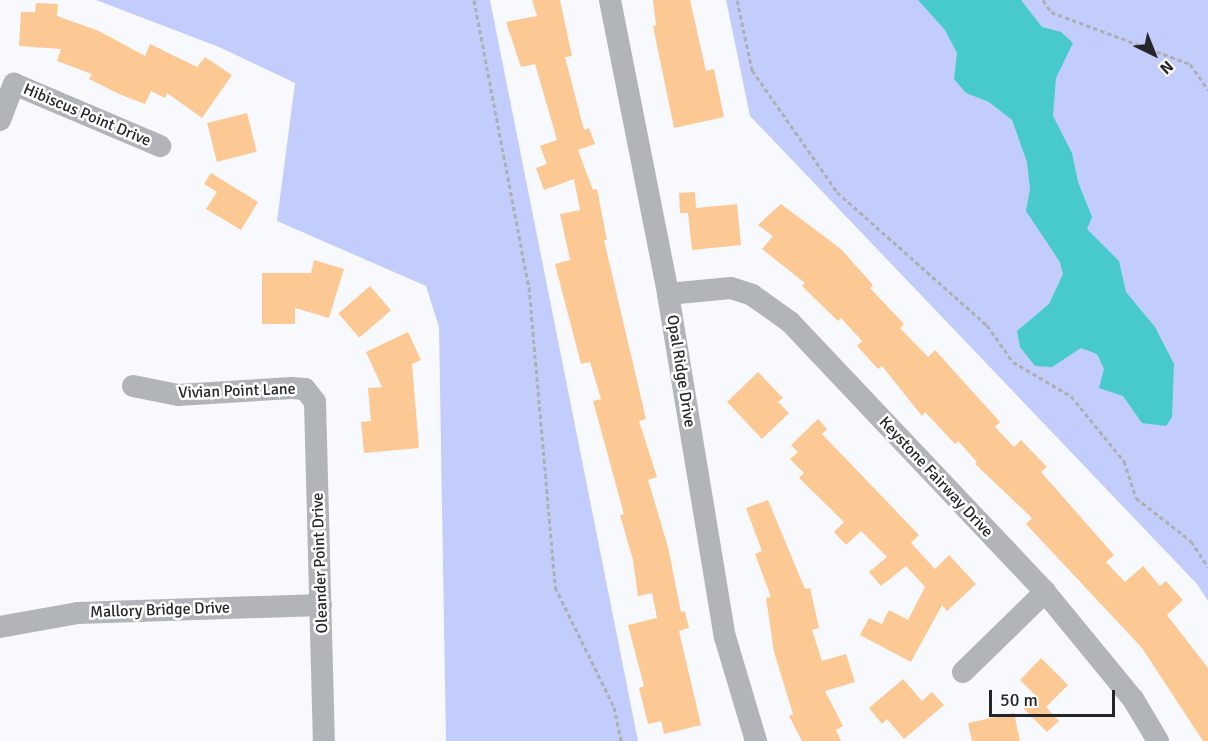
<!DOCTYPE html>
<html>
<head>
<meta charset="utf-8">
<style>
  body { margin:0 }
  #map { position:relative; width:1208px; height:741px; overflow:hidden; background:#f8f9fd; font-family:Signika,sans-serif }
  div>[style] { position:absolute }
  .green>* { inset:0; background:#c2cdfc }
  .water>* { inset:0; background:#48cacd }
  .building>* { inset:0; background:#fcc894; transform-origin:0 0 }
  .path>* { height:3px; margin-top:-1.5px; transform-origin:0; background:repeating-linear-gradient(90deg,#aeafb3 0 4.5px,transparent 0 7.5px) }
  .minor>* { height:22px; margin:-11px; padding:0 11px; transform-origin:11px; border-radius:11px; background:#b1b5b9 }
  span { translate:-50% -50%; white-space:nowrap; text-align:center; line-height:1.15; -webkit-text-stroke:5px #fff; paint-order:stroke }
  .street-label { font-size:16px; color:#25262a }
  .north { position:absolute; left:1124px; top:24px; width:60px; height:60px; -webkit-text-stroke:4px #fff; paint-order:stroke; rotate:137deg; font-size:16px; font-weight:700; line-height:24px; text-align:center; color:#25262a }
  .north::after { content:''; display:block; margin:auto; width:21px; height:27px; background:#25262a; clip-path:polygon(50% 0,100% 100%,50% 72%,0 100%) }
  .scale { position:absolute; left:989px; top:690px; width:126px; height:27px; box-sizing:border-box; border:3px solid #25262a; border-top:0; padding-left:8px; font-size:18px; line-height:21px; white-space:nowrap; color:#25262a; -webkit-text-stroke:4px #fff; paint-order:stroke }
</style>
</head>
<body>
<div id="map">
  <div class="green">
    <i style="clip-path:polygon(96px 0,490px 0,638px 741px,446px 741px,439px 327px,426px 286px,277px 221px,295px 83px,219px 47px)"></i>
    <i style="clip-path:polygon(726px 0,1208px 0,1208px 601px,1197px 584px,750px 116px)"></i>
  </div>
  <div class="water">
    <i style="clip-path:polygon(918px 0,1021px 0,1042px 27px,1061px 32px,1073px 43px,1056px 78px,1053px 116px,1072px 153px,1078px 182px,1092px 217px,1087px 229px,1119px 261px,1126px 292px,1155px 327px,1174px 364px,1172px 417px,1166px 426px,1142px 423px,1123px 396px,1099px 388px,1104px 369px,1097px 354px,1081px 348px,1052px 367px,1035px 366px,1020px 347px,1017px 331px,1049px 304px,1063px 274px,1060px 262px,1026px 211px,1030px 189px,1027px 162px,1012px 120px,989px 102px,966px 93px,954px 79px,957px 53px,945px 30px)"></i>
  </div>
  <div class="building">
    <i style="clip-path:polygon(532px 0,560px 0,572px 56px,565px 57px,584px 130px,589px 128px,595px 144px,578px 150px,593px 190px,597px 189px,607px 240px,604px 240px,646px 419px,639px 421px,657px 477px,648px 480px,668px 547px,681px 612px,685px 611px,689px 628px,679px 631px,701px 725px,664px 734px,661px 721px,648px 724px,639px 688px,644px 686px,628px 625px,657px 618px,652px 593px,638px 596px,633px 560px,620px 515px,624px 514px,593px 401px,601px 399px,590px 362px,581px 364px,555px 264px,570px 260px,560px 214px,580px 210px,574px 179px,544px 190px,536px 168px,547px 164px,540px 146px,557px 140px,535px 64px,521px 67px,506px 22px,537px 16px)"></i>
    <i style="clip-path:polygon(653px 0,690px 0,706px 71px,714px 69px,724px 117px,674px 128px,653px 26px,656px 25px)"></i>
    <i style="clip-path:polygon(36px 3px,58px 4px,57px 16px,99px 31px,145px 56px,150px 44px,197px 67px,205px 57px,232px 75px,202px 118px,167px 93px,165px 98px,151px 91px,145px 104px,119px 94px,89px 79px,92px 74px,57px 61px,61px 49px,19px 46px,21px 12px,35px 12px)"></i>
    <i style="left:247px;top:113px;width:40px;height:41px;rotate:76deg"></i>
    <i style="clip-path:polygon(211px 173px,258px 202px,241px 230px,206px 209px,217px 192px,204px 184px)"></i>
    <i style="clip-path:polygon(695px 192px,696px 208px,737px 204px,741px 245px,692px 250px,688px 213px,680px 213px,679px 193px)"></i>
    <i style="clip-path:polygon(781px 204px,841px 249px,873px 285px,870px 288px,904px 324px,900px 328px,928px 357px,935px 350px,1000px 422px,995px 427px,1014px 447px,1021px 440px,1047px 467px,1041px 472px,1114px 555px,1106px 562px,1125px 582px,1143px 566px,1160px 586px,1166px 581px,1183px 600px,1167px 615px,1208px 668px,1208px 741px,1203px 741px,1142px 648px,1026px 524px,1032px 518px,975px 464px,977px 462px,958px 441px,955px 444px,925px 412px,922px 416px,882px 366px,878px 369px,857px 346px,862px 341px,841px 318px,838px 321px,802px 286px,805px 283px,762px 249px,773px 236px,758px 225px)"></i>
    <i style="clip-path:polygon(314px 260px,344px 269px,329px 318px,295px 308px,295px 324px,262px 324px,262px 273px,311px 273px)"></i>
    <i style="left:370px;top:286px;width:32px;height:42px;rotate:49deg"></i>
    <i style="clip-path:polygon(408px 332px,421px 360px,412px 364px,419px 448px,364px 453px,361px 422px,371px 421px,368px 388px,382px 387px,366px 352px)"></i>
    <i style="clip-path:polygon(758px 372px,783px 398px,778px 402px,789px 413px,762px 439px,727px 402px)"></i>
    <i style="clip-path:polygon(818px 419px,827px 429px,822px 434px,919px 535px,911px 543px,935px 569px,949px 555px,976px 584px,947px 611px,942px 605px,911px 662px,860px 635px,869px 618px,882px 624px,889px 610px,908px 620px,925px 587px,906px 566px,881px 586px,869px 572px,887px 557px,861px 531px,846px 545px,834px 532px,844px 522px,799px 478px,804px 473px,790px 459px,798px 452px,791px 445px)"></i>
    <i style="clip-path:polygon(768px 500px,805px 589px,810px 588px,819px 628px,812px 630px,822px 661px,846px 654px,855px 682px,825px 691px,843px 726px,836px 730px,841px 741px,802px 741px,789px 716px,793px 714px,774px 652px,766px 598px,771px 597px,755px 554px,762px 551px,746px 508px)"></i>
    <i style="clip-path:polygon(1041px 658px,1068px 685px,1046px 707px,1059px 721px,1047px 732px,1023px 708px,1036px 696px,1020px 680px)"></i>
    <i style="clip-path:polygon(903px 679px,922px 701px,932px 692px,944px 705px,904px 739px,887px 719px,882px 724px,869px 708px)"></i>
    <i style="clip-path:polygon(1014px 713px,1020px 741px,972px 741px,968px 723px)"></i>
  </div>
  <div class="path">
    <i style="left:474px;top:0;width:292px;rotate:79.2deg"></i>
    <i style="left:529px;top:287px;width:301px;rotate:85deg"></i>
    <i style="left:555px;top:587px;width:134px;rotate:63.8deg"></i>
    <i style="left:614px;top:707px;width:35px;rotate:78deg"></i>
    <i style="left:737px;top:0;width:72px;rotate:77.9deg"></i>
    <i style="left:752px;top:70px;width:149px;rotate:55.1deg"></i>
    <i style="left:837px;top:192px;width:200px;rotate:41.6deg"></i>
    <i style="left:987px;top:325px;width:45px;rotate:54.9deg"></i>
    <i style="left:1013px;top:362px;width:67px;rotate:30.4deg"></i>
    <i style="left:1071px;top:396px;width:84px;rotate:50.8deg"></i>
    <i style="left:1124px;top:461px;width:39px;rotate:72deg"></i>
    <i style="left:1136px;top:498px;width:70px;rotate:38deg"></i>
    <i style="left:1191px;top:541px;width:31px;rotate:57deg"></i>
    <i style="left:1043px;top:0;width:14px;rotate:56deg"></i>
    <i style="left:1051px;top:12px;width:148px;rotate:20.5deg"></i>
    <i style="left:1190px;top:64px;width:32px;rotate:55deg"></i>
  </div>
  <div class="minor">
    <i style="left:610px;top:0;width:300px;rotate:78.8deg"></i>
    <i style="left:668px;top:294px;width:348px;rotate:80.6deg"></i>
    <i style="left:725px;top:637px;width:109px;rotate:73.4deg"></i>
    <i style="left:0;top:120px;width:39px;rotate:-69deg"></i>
    <i style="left:14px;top:84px;width:159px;rotate:23deg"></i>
    <i style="left:668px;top:294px;width:63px;rotate:-5.4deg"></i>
    <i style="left:731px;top:288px;width:22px;rotate:18deg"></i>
    <i style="left:752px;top:295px;width:47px;rotate:35.4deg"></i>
    <i style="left:790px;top:322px;width:371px;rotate:46.6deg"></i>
    <i style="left:1045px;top:592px;width:139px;rotate:50.6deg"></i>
    <i style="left:1133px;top:699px;width:49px;rotate:59.2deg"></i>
    <i style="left:133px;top:386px;width:46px;rotate:11.3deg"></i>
    <i style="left:178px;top:395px;width:114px;rotate:-3.5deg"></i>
    <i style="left:292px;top:388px;width:13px;rotate:4deg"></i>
    <i style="left:305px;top:389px;width:16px;rotate:52deg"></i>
    <i style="left:315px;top:402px;width:339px;rotate:88.5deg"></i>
    <i style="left:0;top:627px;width:79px;rotate:-10.2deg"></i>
    <i style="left:78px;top:613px;width:243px;rotate:-1.9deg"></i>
    <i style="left:963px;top:672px;width:115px;rotate:-44.3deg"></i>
  </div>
  <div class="street-label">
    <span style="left:87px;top:115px;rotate:23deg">Hibiscus Point Drive</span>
    <span style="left:681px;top:371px;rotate:81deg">Opal Ridge Drive</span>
    <span style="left:237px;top:391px;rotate:-2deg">Vivian Point Lane</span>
    <span style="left:936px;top:477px;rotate:47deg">Keystone Fairway Drive</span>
    <span style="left:320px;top:563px;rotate:-92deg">Oleander Point Drive</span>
    <span style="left:160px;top:610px;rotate:-2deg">Mallory Bridge Drive</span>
  </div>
  <div class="north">N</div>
  <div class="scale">50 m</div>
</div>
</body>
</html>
